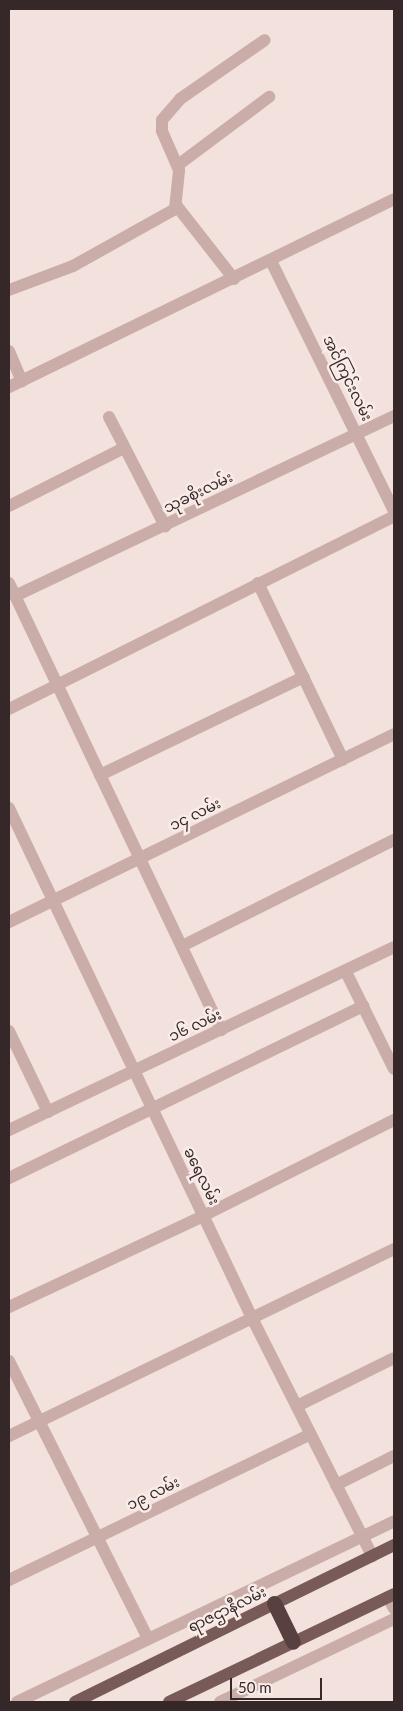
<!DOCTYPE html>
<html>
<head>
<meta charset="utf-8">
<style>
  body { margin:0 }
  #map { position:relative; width:403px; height:1711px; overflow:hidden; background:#f2e1dc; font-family:Lato,"Noto Sans Myanmar",sans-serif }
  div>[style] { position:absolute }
  .street>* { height:12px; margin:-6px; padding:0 6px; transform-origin:6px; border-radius:6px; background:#caada8 }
  .primary>* { height:12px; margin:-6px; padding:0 6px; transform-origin:6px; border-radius:6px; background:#785b59 }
  .highway>* { height:15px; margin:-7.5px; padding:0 7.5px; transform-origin:7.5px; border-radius:7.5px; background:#57403f }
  span { translate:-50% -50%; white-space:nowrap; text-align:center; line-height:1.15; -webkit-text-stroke:5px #f9ece8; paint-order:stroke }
  .street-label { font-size:15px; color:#362828 }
  .frame { position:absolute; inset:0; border:10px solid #362828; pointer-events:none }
  .scale { position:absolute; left:230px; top:1678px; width:92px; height:22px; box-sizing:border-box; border:2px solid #362828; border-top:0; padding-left:6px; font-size:15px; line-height:18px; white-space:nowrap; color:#362828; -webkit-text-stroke:4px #f9ece8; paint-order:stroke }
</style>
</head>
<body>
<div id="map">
  <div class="street">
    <i style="left:178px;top:165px;width:114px;rotate:-36.8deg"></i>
    <i style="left:176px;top:205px;width:94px;rotate:51.9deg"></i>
    <i style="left:271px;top:261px;width:279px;rotate:63.8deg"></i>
    <i style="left:9px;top:290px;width:68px;rotate:-20.6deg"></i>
    <i style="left:73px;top:266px;width:117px;rotate:-29.2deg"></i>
    <i style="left:175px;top:209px;width:39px;rotate:-84deg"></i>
    <i style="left:179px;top:170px;width:43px;rotate:-113.6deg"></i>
    <i style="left:162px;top:131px;width:11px;rotate:-90deg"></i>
    <i style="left:162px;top:120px;width:28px;rotate:-49deg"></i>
    <i style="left:180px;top:99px;width:103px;rotate:-34.8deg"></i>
    <i style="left:9px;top:351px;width:33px;rotate:67deg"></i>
    <i style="left:9px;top:387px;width:428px;rotate:-26deg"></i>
    <i style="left:109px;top:417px;width:123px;rotate:62.8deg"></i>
    <i style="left:9px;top:506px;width:129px;rotate:-26.8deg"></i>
    <i style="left:9px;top:583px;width:495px;rotate:64.6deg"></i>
    <i style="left:258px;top:583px;width:196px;rotate:64.3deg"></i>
    <i style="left:15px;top:596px;width:420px;rotate:-25.4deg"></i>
    <i style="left:9px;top:709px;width:431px;rotate:-26.6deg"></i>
    <i style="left:100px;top:775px;width:226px;rotate:-25.7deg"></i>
    <i style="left:9px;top:808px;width:565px;rotate:64.52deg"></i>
    <i style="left:252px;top:1318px;width:267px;rotate:63.2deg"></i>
    <i style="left:9px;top:922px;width:428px;rotate:-26deg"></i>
    <i style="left:182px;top:946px;width:237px;rotate:-26.6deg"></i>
    <i style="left:346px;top:972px;width:108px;rotate:63.7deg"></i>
    <i style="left:9px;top:1031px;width:90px;rotate:64.3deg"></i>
    <i style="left:9px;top:1130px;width:426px;rotate:-25.4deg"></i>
    <i style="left:9px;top:1178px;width:394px;rotate:-25.9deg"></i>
    <i style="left:9px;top:1307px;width:214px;rotate:-25.1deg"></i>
    <i style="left:203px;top:1216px;width:214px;rotate:-26.7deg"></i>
    <i style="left:9px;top:1361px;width:310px;rotate:63.4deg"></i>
    <i style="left:297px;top:1406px;width:108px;rotate:-26.3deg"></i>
    <i style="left:9px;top:1436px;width:428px;rotate:-25.9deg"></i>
    <i style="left:336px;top:1485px;width:65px;rotate:-26.6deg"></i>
    <i style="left:9px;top:1580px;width:335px;rotate:-25.8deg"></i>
    <i style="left:388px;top:1597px;width:13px;rotate:63deg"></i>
    <i style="left:17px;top:1702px;width:418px;rotate:-25.6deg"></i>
    <i style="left:220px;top:1702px;width:193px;rotate:-25.5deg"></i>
  </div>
  <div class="primary">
    <i style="left:75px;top:1702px;width:356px;rotate:-26.2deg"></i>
    <i style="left:169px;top:1702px;width:250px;rotate:-25.6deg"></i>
  </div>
  <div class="highway">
    <i style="left:274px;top:1603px;width:43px;rotate:64deg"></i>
  </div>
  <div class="street-label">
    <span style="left:348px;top:378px;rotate:64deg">အင်ကြင်းလမ်း</span>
    <span style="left:198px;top:492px;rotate:-26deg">သုခစိုးလမ်း</span>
    <span style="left:195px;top:814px;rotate:-26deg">၁၄ လမ်း</span>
    <span style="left:195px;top:1025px;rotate:-25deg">၁၆ လမ်း</span>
    <span style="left:202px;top:1176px;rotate:64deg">ခရေလမ်း</span>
    <span style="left:153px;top:1493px;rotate:-26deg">၁၉ လမ်း</span>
    <span style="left:227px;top:1609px;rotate:-26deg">ရာဇဌာနီလမ်း</span>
  </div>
  <div class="frame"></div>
  <div class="scale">50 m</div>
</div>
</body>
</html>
